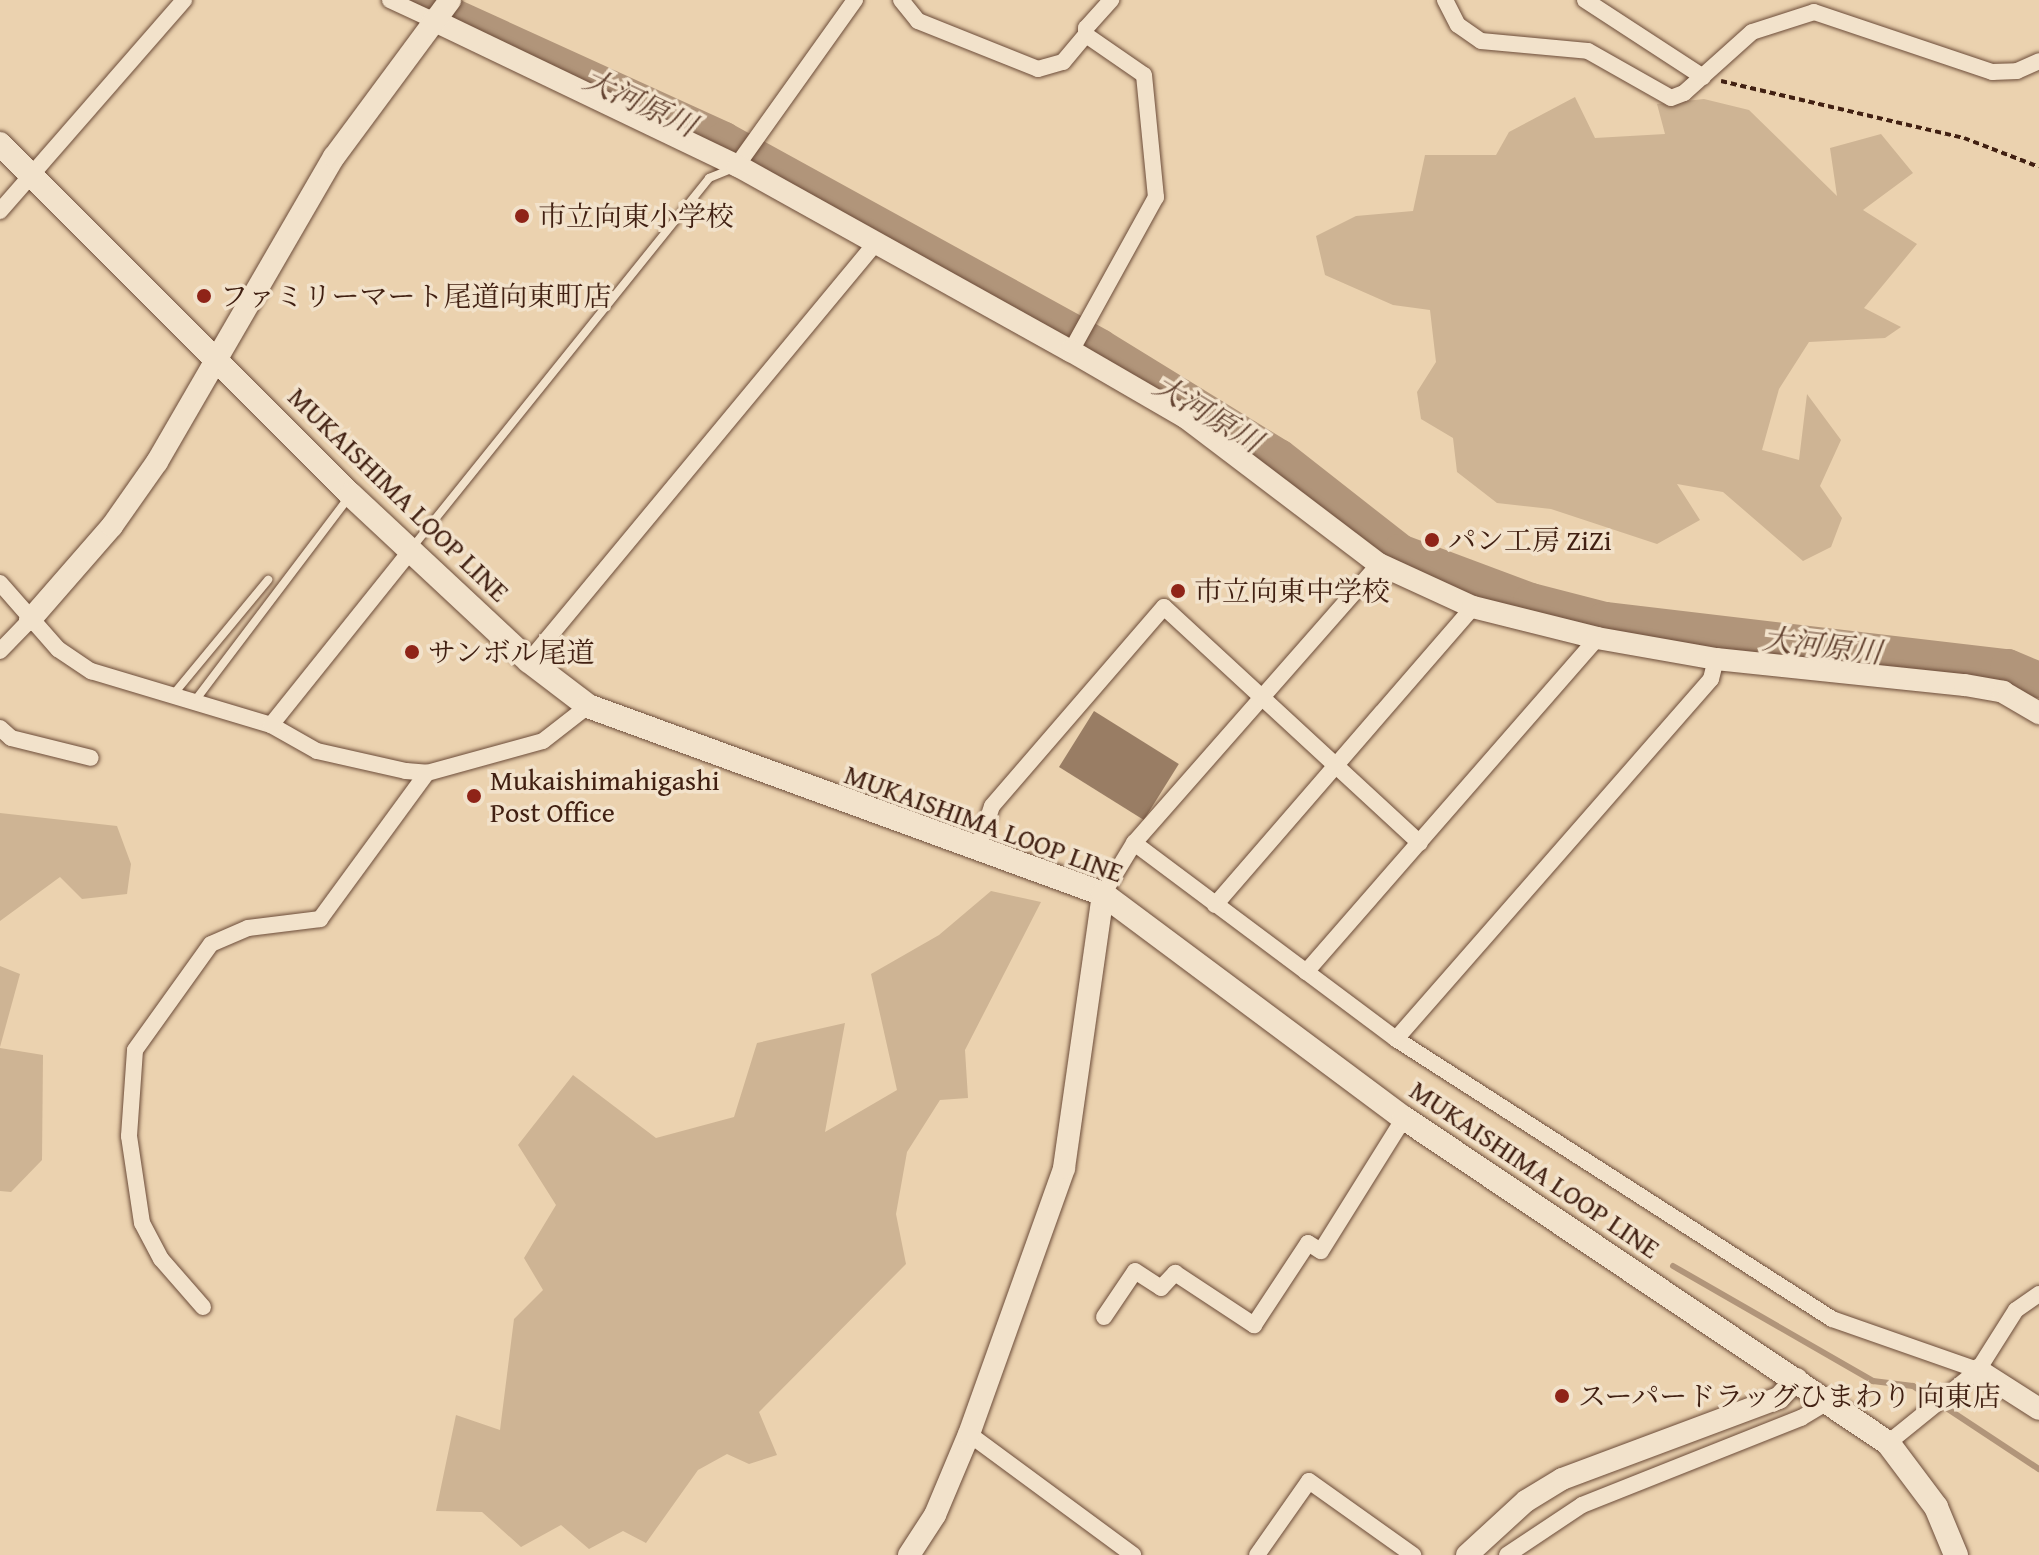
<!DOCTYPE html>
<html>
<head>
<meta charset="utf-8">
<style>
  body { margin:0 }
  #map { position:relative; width:2039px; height:1555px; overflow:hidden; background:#ebd2af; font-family:"Gentium Book Plus","Noto Serif JP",serif }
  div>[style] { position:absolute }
  .green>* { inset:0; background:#ceb494 }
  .stream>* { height:6px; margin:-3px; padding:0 3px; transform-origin:3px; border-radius:3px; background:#b1957a }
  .river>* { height:36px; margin:-18px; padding:0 18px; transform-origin:18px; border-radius:18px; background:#b1957a }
  .building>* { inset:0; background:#997d64; transform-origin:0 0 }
  .path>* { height:4px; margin-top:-2px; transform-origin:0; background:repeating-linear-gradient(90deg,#412012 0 6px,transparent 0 10px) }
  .roads { filter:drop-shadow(0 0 2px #6c4c39) drop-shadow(0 0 2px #6c4c39) }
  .service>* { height:8px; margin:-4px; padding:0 4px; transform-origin:4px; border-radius:4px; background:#f2e2cb }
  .minor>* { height:16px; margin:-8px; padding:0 8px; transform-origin:8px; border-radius:8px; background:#f2e2cb }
  .tertiary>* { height:22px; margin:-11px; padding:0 11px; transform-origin:11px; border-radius:11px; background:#f2e2cb }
  .secondary>* { height:24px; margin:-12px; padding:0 12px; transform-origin:12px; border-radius:12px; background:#f2e2cb }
  .dots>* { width:22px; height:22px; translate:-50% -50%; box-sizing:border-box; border:4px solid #f2e2cb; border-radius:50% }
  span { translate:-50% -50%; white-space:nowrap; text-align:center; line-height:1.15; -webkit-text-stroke:7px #f2e2cb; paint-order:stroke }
  .poi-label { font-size:28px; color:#412012 }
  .left { translate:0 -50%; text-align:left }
  .street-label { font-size:28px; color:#412012 }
  .water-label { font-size:30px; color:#634331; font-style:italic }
</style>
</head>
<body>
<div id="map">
  <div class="green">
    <i style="clip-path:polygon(1575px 97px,1595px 138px,1665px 134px,1657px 104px,1704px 99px,1749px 110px,1837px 196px,1830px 148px,1881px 134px,1913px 173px,1863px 210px,1917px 244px,1864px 308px,1901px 327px,1885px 338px,1809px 342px,1779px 389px,1762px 450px,1799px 460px,1807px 394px,1841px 440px,1820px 486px,1842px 518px,1831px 547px,1803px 561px,1723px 492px,1677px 484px,1700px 520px,1657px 544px,1551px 509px,1497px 503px,1457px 472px,1453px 438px,1421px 419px,1417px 392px,1436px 362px,1430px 310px,1393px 305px,1325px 275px,1316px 236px,1356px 216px,1413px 211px,1425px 155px,1496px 155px,1509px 132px)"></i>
    <i style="clip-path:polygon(0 813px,117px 826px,131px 864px,127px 894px,82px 899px,60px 877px,0 921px)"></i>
    <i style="clip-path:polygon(991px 891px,1041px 902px,965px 1050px,968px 1098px,940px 1100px,907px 1152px,896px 1214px,906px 1264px,759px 1412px,777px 1455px,749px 1464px,727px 1454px,698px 1470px,646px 1543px,623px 1531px,589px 1549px,561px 1525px,521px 1547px,482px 1512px,436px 1511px,456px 1415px,500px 1430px,514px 1319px,543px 1290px,524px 1258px,556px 1205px,518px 1145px,573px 1075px,656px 1138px,734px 1117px,757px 1043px,845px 1023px,825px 1132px,897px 1090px,871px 974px,939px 935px)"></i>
    <i style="clip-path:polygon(0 966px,20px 974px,0 1047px)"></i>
    <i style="clip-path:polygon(0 1048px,43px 1055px,42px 1160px,11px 1192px,0 1191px)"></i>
  </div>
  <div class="stream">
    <i style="left:1673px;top:1266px;width:231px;rotate:29.9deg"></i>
    <i style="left:1873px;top:1381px;width:40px;rotate:7.1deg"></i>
    <i style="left:1913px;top:1386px;width:151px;rotate:33.4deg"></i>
  </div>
  <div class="river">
    <i style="left:417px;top:0;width:337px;rotate:24.5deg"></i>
    <i style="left:724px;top:140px;width:429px;rotate:28.8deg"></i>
    <i style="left:1100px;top:347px;width:210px;rotate:31.6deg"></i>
    <i style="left:1279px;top:457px;width:154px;rotate:38.1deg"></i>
    <i style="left:1400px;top:552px;width:140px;rotate:20.5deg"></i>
    <i style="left:1531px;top:601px;width:76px;rotate:14.4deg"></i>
    <i style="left:1605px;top:620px;width:406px;rotate:6.7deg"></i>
    <i style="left:2008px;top:667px;width:34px;rotate:23deg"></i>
  </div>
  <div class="building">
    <i style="left:1094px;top:711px;width:100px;height:66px;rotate:32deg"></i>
  </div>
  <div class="path">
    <i style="left:1721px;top:81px;width:250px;rotate:13.2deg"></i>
    <i style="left:1964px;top:138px;width:80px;rotate:21.1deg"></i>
  </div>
  <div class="roads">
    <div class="service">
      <i style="left:411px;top:549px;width:476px;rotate:-51.2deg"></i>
      <i style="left:709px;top:178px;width:27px;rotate:-22deg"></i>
      <i style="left:172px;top:696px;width:151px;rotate:-50.4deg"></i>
      <i style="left:194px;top:702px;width:258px;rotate:-52.9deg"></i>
    </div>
    <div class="minor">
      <i style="left:390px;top:0;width:47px;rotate:24.9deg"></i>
      <i style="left:901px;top:0;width:27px;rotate:51deg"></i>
      <i style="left:918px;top:21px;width:129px;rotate:21.8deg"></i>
      <i style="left:1038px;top:69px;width:26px;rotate:-16deg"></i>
      <i style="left:1063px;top:62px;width:35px;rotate:-50deg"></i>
      <i style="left:1086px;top:35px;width:70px;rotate:34.6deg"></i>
      <i style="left:1144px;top:75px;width:123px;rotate:84.4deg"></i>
      <i style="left:1156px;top:197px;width:176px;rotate:118.9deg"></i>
      <i style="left:1445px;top:0;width:28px;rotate:63deg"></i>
      <i style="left:1458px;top:25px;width:28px;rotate:35deg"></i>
      <i style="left:1481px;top:41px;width:107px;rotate:5.3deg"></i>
      <i style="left:1588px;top:51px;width:95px;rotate:29.5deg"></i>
      <i style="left:1671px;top:98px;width:14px;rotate:-21deg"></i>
      <i style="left:1684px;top:93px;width:91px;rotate:-41.9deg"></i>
      <i style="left:1752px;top:32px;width:65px;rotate:-17.9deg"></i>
      <i style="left:1814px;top:12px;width:188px;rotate:18.6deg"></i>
      <i style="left:1992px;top:72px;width:25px;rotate:-2deg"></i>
      <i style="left:2017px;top:71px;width:24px;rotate:-24deg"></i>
      <i style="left:1585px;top:0;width:141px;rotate:33.1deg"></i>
      <i style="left:1086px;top:35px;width:7px;rotate:-90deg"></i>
      <i style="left:1086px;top:28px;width:38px;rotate:-48deg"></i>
      <i style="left:743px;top:157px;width:193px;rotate:-54.5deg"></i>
      <i style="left:0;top:211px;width:280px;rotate:-48.9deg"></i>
      <i style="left:0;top:583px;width:88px;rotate:48.7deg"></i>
      <i style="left:58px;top:649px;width:40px;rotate:34deg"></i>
      <i style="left:91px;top:671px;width:188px;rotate:16.7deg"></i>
      <i style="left:271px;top:725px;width:53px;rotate:29.5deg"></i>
      <i style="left:317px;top:751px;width:91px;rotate:12.7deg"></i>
      <i style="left:406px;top:771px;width:21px;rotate:5deg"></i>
      <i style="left:427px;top:773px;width:120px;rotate:-15.4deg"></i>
      <i style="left:543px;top:741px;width:57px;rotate:-37.9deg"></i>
      <i style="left:0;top:651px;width:43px;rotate:-45.9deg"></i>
      <i style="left:529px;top:661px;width:540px;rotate:-50.33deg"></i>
      <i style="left:271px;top:725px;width:224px;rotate:-51.3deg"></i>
      <i style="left:0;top:728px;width:15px;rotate:42deg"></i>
      <i style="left:11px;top:738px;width:82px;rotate:14deg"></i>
      <i style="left:1134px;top:843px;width:327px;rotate:36.8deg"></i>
      <i style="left:1396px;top:1039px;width:518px;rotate:32.71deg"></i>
      <i style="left:1832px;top:1319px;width:155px;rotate:19.3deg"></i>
      <i style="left:977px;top:851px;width:47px;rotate:-71.6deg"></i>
      <i style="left:992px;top:806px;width:263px;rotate:-49.2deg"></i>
      <i style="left:1164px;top:607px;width:348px;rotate:42.7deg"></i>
      <i style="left:1103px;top:894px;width:60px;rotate:-58.7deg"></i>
      <i style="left:1134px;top:843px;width:371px;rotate:-48.7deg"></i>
      <i style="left:1215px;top:905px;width:394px;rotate:-49.1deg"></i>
      <i style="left:1306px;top:972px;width:443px;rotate:-48.9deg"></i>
      <i style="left:1396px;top:1039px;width:478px;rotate:-48.8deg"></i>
      <i style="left:1711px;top:679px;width:21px;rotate:-76deg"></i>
      <i style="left:203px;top:1307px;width:64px;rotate:-131.2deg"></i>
      <i style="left:161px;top:1259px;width:41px;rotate:-117.8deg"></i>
      <i style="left:142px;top:1223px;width:88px;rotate:-98.5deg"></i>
      <i style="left:129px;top:1136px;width:86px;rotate:-86deg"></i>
      <i style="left:135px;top:1050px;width:130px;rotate:-54.4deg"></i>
      <i style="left:211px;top:944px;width:40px;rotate:-23.4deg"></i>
      <i style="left:248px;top:928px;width:73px;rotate:-7.1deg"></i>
      <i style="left:320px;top:919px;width:181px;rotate:-53.8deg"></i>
      <i style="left:1104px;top:1317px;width:55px;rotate:-56deg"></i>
      <i style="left:1135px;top:1271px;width:31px;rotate:33deg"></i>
      <i style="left:1161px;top:1288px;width:21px;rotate:-47deg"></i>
      <i style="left:1175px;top:1273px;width:95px;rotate:33.4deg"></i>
      <i style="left:1254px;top:1325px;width:98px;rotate:-56.6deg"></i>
      <i style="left:1308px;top:1243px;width:15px;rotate:32deg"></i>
      <i style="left:1321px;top:1251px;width:157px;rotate:-58deg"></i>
      <i style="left:969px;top:1434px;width:204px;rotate:36.4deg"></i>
      <i style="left:1888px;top:1443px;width:116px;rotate:-39deg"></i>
      <i style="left:1978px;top:1370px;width:71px;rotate:-57.7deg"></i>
      <i style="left:2016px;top:1310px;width:28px;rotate:-35deg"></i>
      <i style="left:1257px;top:1555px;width:90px;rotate:-54.9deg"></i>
      <i style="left:1309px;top:1481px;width:128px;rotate:35.4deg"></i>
      <i style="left:1507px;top:1555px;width:90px;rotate:-33.7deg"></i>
      <i style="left:1582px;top:1505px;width:236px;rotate:-21.7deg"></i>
      <i style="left:1801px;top:1418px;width:35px;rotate:-31deg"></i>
    </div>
    <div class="tertiary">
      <i style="left:433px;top:20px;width:338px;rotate:25.6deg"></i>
      <i style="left:738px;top:166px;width:381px;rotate:29.1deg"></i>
      <i style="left:1071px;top:351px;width:132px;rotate:30.1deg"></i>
      <i style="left:1185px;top:417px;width:243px;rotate:37.2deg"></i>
      <i style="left:1379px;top:564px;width:103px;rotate:24.6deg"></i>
      <i style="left:1473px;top:607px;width:128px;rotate:14deg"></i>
      <i style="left:1597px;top:638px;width:121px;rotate:10deg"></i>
      <i style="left:1716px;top:659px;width:250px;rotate:6deg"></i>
      <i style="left:1965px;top:685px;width:39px;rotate:10deg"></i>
      <i style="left:2003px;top:692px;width:42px;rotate:30.3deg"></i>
      <i style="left:30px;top:620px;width:125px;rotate:-48.9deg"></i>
      <i style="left:112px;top:526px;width:78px;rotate:-54.9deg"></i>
      <i style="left:157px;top:462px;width:353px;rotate:-59.9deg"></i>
      <i style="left:334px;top:157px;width:195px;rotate:-53.5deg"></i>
      <i style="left:1978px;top:1370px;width:72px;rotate:32.6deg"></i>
      <i style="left:909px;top:1555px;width:48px;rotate:-57deg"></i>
      <i style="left:935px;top:1515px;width:88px;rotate:-67.2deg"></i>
      <i style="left:969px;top:1434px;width:282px;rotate:-70.3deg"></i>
      <i style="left:1064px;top:1168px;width:277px;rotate:-81.9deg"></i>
      <i style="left:1467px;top:1555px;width:80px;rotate:-42.5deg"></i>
      <i style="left:1526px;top:1501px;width:42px;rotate:-31.4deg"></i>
      <i style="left:1562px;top:1479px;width:232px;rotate:-20.5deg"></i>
      <i style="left:1779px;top:1398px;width:26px;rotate:-47deg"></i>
    </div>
    <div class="secondary">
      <i style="left:0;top:144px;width:496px;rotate:45deg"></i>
      <i style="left:351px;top:495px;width:243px;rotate:43deg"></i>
      <i style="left:529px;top:661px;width:74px;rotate:37.3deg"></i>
      <i style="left:588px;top:706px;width:548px;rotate:20.05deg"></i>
      <i style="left:1103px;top:894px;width:375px;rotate:36.7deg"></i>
      <i style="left:1404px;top:1118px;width:583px;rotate:33.88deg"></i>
      <i style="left:1888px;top:1443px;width:80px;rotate:53.1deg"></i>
      <i style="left:1936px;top:1507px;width:52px;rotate:67.4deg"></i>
    </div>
  </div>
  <div class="dots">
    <i style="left:522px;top:216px;background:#8f2418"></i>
    <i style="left:204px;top:296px;background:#8f2418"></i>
    <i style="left:1432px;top:540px;background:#8f2418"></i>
    <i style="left:1178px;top:591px;background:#8f2418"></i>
    <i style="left:412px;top:652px;background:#8f2418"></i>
    <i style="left:474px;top:796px;background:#8f2418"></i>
    <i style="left:1562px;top:1396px;background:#8f2418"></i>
  </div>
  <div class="poi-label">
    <span class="left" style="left:538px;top:216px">市立向東小学校</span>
    <span class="left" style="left:220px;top:296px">ファミリーマート尾道向東町店</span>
    <span class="left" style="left:1448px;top:540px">パン工房 ZiZi</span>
    <span class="left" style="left:1194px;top:591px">市立向東中学校</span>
    <span class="left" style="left:428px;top:652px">サンボル尾道</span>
    <span class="left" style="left:490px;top:796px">Mukaishimahigashi<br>Post Office</span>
    <span class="left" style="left:1578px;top:1396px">スーパードラッグひまわり 向東店</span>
  </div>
  <div class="street-label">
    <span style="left:399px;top:494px;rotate:44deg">MUKAISHIMA LOOP LINE</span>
    <span style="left:984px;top:823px;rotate:20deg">MUKAISHIMA LOOP LINE</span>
    <span style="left:1535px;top:1169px;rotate:34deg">MUKAISHIMA LOOP LINE</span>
  </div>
  <div class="water-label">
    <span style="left:640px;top:102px;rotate:25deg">大河原川</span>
    <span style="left:1208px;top:413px;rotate:31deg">大河原川</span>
    <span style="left:1822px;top:645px;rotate:7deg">大河原川</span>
  </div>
</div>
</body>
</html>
